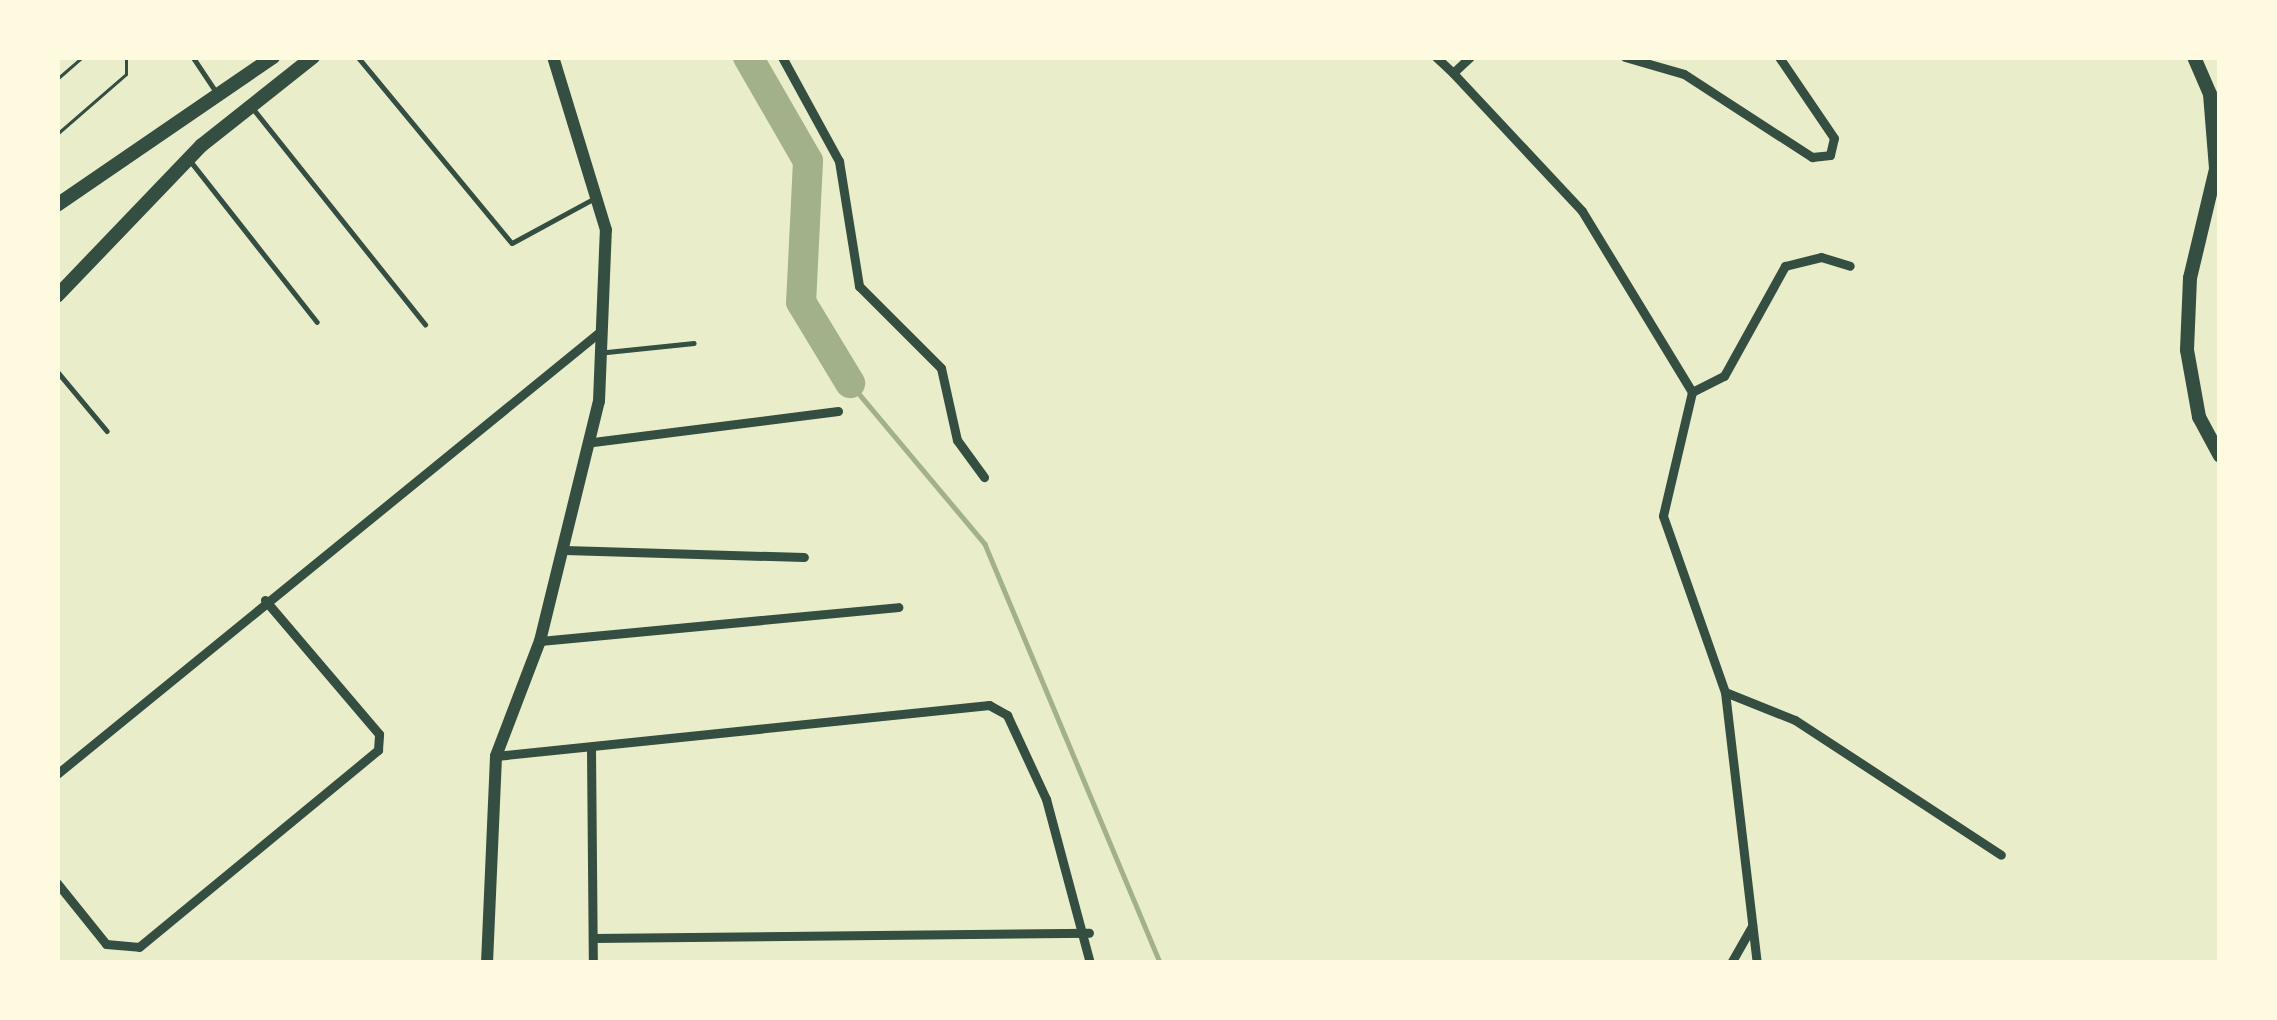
<!DOCTYPE html>
<html>
<head>
<meta charset="utf-8">
<style>
  body { margin:0 }
  #map { position:relative; width:2277px; height:1020px; overflow:hidden; background:#e9edc9; font-family:"Fira Sans Condensed",sans-serif }
  div>[style] { position:absolute }
  .stream>* { height:4.5px; margin:-2.25px; padding:0 2.25px; transform-origin:2.25px; border-radius:2.25px; background:#a3b18a }
  .river>* { height:30px; margin:-15px; padding:0 15px; transform-origin:15px; border-radius:15px; background:#a3b18a }
  .path>* { height:3px; margin:-1.5px; padding:0 1.5px; transform-origin:1.5px; border-radius:1.5px; background:#344e41 }
  .service>* { height:4.5px; margin:-2.25px; padding:0 2.25px; transform-origin:2.25px; border-radius:2.25px; background:#344e41 }
  .minor>* { height:9px; margin:-4.5px; padding:0 4.5px; transform-origin:4.5px; border-radius:4.5px; background:#344e41 }
  .tertiary>* { height:12px; margin:-6px; padding:0 6px; transform-origin:6px; border-radius:6px; background:#344e41 }
  .secondary>* { height:14px; margin:-7px; padding:0 7px; transform-origin:7px; border-radius:7px; background:#344e41 }
  span { translate:-50% -50%; white-space:nowrap; text-align:center; line-height:1.15; -webkit-text-stroke:9px #fefae0; paint-order:stroke }
  .frame { position:absolute; inset:0; border:60px solid #fefae0; pointer-events:none }
</style>
</head>
<body>
<div id="map">
  <div class="stream">
    <i style="left:850px;top:383px;width:210px;rotate:50deg"></i>
    <i style="left:985px;top:544px;width:454px;rotate:67.3deg"></i>
  </div>
  <div class="river">
    <i style="left:748px;top:57px;width:120px;rotate:60deg"></i>
    <i style="left:808px;top:161px;width:141px;rotate:92.8deg"></i>
    <i style="left:801px;top:302px;width:95px;rotate:58.8deg"></i>
  </div>
  <div class="path">
    <i style="left:57px;top:79px;width:33px;rotate:-41deg"></i>
    <i style="left:57px;top:134px;width:91px;rotate:-41deg"></i>
    <i style="left:126px;top:74px;width:17px;rotate:-90deg"></i>
  </div>
  <div class="service">
    <i style="left:193px;top:57px;width:43px;rotate:56.3deg"></i>
    <i style="left:358px;top:57px;width:241px;rotate:50.4deg"></i>
    <i style="left:512px;top:243px;width:92px;rotate:-28.5deg"></i>
    <i style="left:255px;top:111px;width:273px;rotate:51.4deg"></i>
    <i style="left:192px;top:163px;width:202px;rotate:51.8deg"></i>
    <i style="left:607px;top:352px;width:87px;rotate:-5.9deg"></i>
    <i style="left:57px;top:371px;width:78px;rotate:50.2deg"></i>
  </div>
  <div class="minor">
    <i style="left:782px;top:57px;width:119px;rotate:61.3deg"></i>
    <i style="left:839px;top:161px;width:127px;rotate:80.9deg"></i>
    <i style="left:859px;top:286px;width:116px;rotate:45deg"></i>
    <i style="left:941px;top:368px;width:74px;rotate:77.5deg"></i>
    <i style="left:957px;top:440px;width:46px;rotate:53.9deg"></i>
    <i style="left:1436px;top:57px;width:23px;rotate:43deg"></i>
    <i style="left:1470px;top:57px;width:23px;rotate:137deg"></i>
    <i style="left:1453px;top:73px;width:189px;rotate:46.9deg"></i>
    <i style="left:1582px;top:211px;width:212px;rotate:58.7deg"></i>
    <i style="left:1692px;top:392px;width:127px;rotate:103.2deg"></i>
    <i style="left:1663px;top:516px;width:187px;rotate:70.6deg"></i>
    <i style="left:1725px;top:692px;width:273px;rotate:83.3deg"></i>
    <i style="left:1625px;top:57px;width:61px;rotate:16.1deg"></i>
    <i style="left:1684px;top:74px;width:153px;rotate:33deg"></i>
    <i style="left:1812px;top:157px;width:18px;rotate:-6deg"></i>
    <i style="left:1830px;top:155px;width:17px;rotate:-77deg"></i>
    <i style="left:1834px;top:138px;width:98px;rotate:-124.2deg"></i>
    <i style="left:1692px;top:392px;width:36px;rotate:-27deg"></i>
    <i style="left:1724px;top:376px;width:126px;rotate:-61deg"></i>
    <i style="left:1785px;top:266px;width:37px;rotate:-14deg"></i>
    <i style="left:1821px;top:257px;width:30px;rotate:17deg"></i>
    <i style="left:593px;top:442px;width:247px;rotate:-7.2deg"></i>
    <i style="left:565px;top:550px;width:239px;rotate:1.7deg"></i>
    <i style="left:540px;top:641px;width:360px;rotate:-5.4deg"></i>
    <i style="left:1725px;top:692px;width:75px;rotate:21.8deg"></i>
    <i style="left:1795px;top:720px;width:246px;rotate:33.2deg"></i>
    <i style="left:591px;top:749px;width:214px;rotate:89.5deg"></i>
    <i style="left:496px;top:756px;width:496px;rotate:-5.9deg"></i>
    <i style="left:989px;top:705px;width:21px;rotate:29deg"></i>
    <i style="left:1007px;top:715px;width:93px;rotate:65.1deg"></i>
    <i style="left:1046px;top:799px;width:170px;rotate:75deg"></i>
    <i style="left:57px;top:774px;width:703px;rotate:-39.17deg"></i>
    <i style="left:57px;top:883px;width:78px;rotate:51.2deg"></i>
    <i style="left:106px;top:944px;width:33px;rotate:5deg"></i>
    <i style="left:139px;top:947px;width:310px;rotate:-39.5deg"></i>
    <i style="left:378px;top:750px;width:16px;rotate:-86deg"></i>
    <i style="left:379px;top:734px;width:176px;rotate:-130.4deg"></i>
    <i style="left:593px;top:938px;width:496px;rotate:-0.6deg"></i>
    <i style="left:1731px;top:963px;width:43px;rotate:-60.4deg"></i>
  </div>
  <div class="tertiary">
    <i style="left:487px;top:963px;width:207px;rotate:-87.5deg"></i>
    <i style="left:496px;top:756px;width:123px;rotate:-69.1deg"></i>
    <i style="left:540px;top:641px;width:247px;rotate:-76.2deg"></i>
    <i style="left:599px;top:401px;width:171px;rotate:-87.7deg"></i>
    <i style="left:606px;top:230px;width:181px;rotate:-107deg"></i>
  </div>
  <div class="secondary">
    <i style="left:2194px;top:57px;width:40px;rotate:66.6deg"></i>
    <i style="left:2210px;top:94px;width:75px;rotate:85.4deg"></i>
    <i style="left:2216px;top:169px;width:112px;rotate:103.4deg"></i>
    <i style="left:2190px;top:278px;width:72px;rotate:92.4deg"></i>
    <i style="left:2187px;top:350px;width:68px;rotate:79.8deg"></i>
    <i style="left:2199px;top:417px;width:44px;rotate:61.7deg"></i>
    <i style="left:57px;top:205px;width:262px;rotate:-34.4deg"></i>
    <i style="left:57px;top:296px;width:209px;rotate:-46.2deg"></i>
    <i style="left:202px;top:145px;width:142px;rotate:-38.4deg"></i>
  </div>
  <div class="frame"></div>
</div>
</body>
</html>
